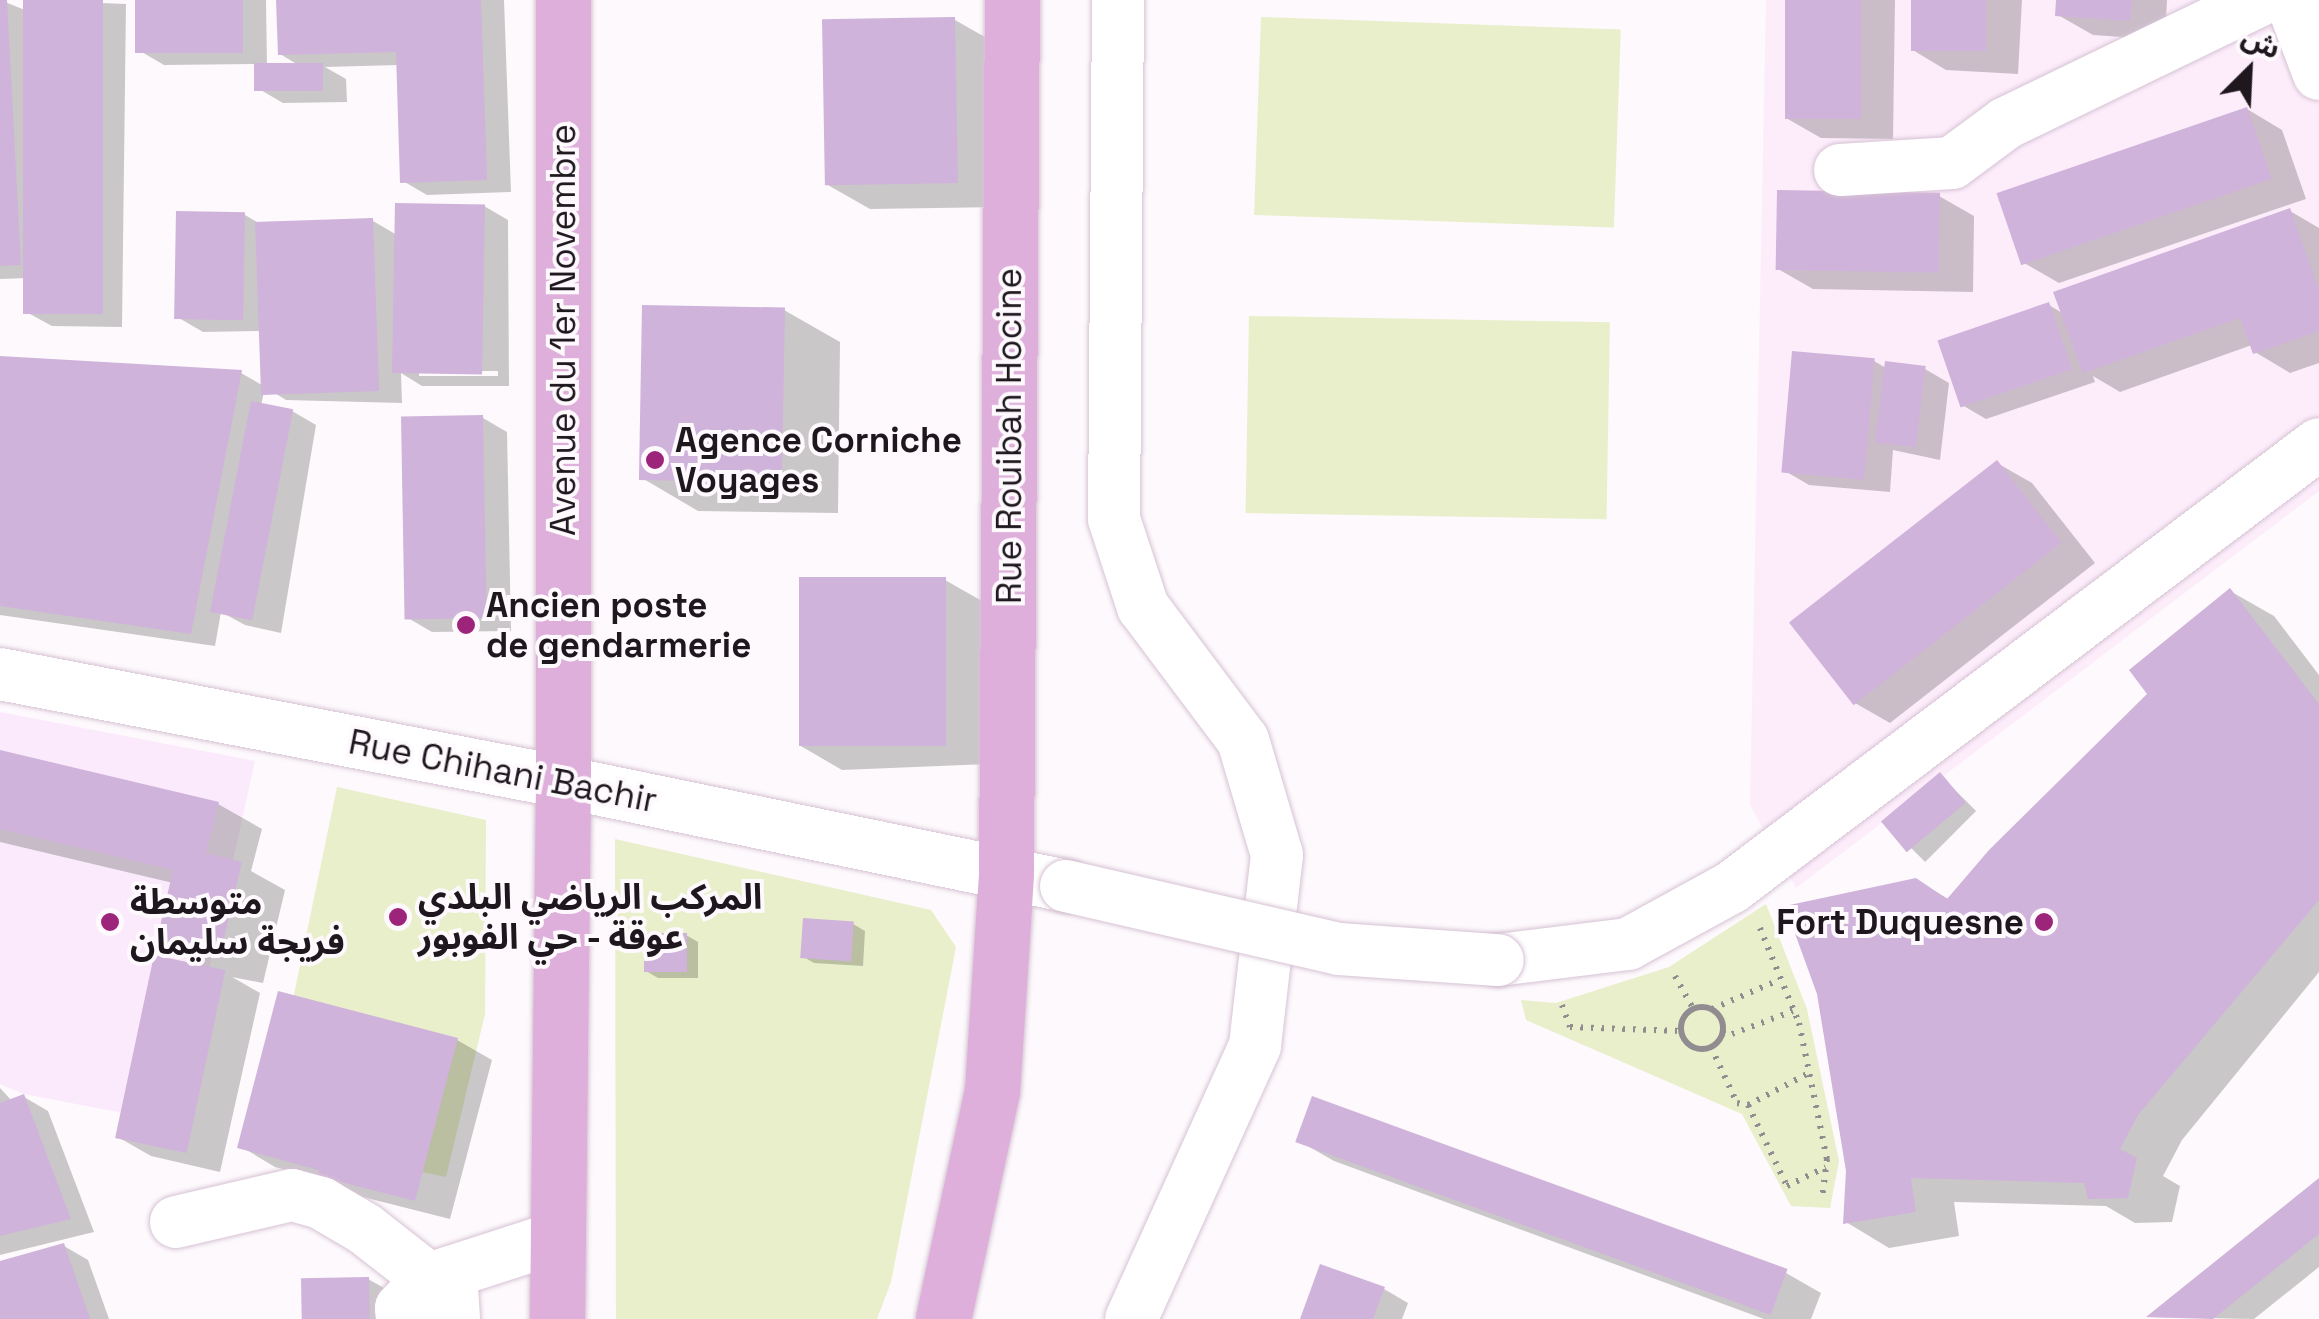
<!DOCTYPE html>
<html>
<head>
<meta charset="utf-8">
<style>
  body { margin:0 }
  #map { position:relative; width:2319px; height:1319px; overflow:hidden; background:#fdf9fc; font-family:"Space Grotesk","Noto Sans Arabic",sans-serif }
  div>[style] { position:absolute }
  .built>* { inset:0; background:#fdedfb }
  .education>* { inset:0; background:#fbeafb }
  .green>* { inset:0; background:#e9efca; transform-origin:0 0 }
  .shadow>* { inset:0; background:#0003; transform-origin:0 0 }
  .building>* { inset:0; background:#cfb3da; transform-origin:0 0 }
  .path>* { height:6px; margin-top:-3px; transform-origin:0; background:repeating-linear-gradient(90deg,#918c90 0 2.5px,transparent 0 10.5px) }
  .path>.ring { margin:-3px; padding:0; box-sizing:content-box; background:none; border:6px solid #918c90; border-radius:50% }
  .roads { filter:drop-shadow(0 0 2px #d6c2d4) drop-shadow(0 0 2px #d6c2d4) }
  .minor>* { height:52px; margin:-26px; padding:0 26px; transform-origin:26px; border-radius:26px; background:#fff }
  .major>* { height:55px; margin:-27.5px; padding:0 27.5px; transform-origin:27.5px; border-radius:27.5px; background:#ddafda }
  .bridges { filter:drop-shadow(0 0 2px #d6c2d4) drop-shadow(0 0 2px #d6c2d4) }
  .minor-bridge>* { height:52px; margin:-26px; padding:0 26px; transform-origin:26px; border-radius:26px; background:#fff }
  .dots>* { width:28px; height:28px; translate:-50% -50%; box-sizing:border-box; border:5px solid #fdf9fc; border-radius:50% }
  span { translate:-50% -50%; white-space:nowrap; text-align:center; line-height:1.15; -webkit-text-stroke:8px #fdf9fc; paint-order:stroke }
  .street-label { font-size:35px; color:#1e171e }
  .poi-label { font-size:35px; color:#1e171e; font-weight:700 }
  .left { translate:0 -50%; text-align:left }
  .right { translate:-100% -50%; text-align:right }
  .north { position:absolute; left:2199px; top:20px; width:100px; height:100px; -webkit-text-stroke:8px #fdf9fc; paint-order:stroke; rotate:24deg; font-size:28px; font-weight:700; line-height:40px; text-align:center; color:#1e171e }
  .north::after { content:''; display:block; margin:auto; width:35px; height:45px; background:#1e171e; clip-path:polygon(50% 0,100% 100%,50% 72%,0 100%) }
</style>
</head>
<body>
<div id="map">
  <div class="built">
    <i style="clip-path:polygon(1766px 0,2319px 0,2319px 491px,1796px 888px,1750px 805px)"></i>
  </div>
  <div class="education">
    <i style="clip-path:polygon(0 712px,255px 761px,175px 1123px,24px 1094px,0 1084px)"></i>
  </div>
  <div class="green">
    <i style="left:1261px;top:17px;width:360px;height:198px;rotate:2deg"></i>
    <i style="left:1249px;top:316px;width:361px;height:197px;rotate:1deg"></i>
    <i style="clip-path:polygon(337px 787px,486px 820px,485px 1014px,446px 1177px,264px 1139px)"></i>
    <i style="clip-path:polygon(615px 839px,931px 910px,956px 947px,891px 1282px,877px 1319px,616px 1319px)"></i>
    <i style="clip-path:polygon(1766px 904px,1807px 1009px,1839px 1161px,1830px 1208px,1791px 1206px,1742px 1114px,1526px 1020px,1521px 1000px,1556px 1003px,1669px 967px)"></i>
  </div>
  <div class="shadow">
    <i style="clip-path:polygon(0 0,25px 10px,25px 0,126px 4px,122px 327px,52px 326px,28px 313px,28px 278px,0 279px)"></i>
    <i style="clip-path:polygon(138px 0,266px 0,267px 66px,300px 66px,280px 54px,279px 0,504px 0,511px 192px,427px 195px,403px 181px,399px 65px,325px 67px,346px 79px,347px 102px,283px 103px,259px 89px,257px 64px,164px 65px,140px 51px)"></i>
    <i style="clip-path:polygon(1788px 0,1895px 0,1893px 139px,1821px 138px,1786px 118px)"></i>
    <i style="clip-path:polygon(1914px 0,2022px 0,2018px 74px,1946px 70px,1911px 49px)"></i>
    <i style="clip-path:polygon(2059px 0,2167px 0,2165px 40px,2093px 35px,2058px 15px)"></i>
    <i style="clip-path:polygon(955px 20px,999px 45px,1002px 207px,870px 209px,826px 184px)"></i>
    <i style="clip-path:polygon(2247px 109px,2282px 130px,2306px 199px,2059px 283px,2024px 263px)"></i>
    <i style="clip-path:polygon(1939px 196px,1974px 216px,1973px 292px,1813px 289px,1778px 269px)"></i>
    <i style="clip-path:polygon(evenodd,484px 206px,508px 220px,509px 386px,422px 386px,401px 373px,402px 403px,286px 400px,265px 387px,261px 406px,292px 411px,316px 425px,281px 633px,245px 625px,221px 612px,215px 646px,0 615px,0 359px,241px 373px,262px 385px,260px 331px,203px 332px,179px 318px,245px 215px,257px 222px,373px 221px,397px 235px,484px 206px,419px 371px,498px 371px,498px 376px,419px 376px,419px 371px)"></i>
    <i style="clip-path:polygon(2290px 211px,2319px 228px,2319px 363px,2290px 373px,2255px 352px,2252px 345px,2120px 392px,2093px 376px,2095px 382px,1986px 419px,1962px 405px,2049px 305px,2064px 314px)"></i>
    <i style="clip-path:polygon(784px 310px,840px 342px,838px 513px,698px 511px,642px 478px)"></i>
    <i style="clip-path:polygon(1874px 361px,1886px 368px,1925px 369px,1949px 383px,1940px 460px,1893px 450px,1890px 492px,1809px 485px,1785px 471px)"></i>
    <i style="clip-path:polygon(483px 418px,507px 432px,511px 631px,432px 632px,408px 618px)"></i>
    <i style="clip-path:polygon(1997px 463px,2032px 483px,2095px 563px,1890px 723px,1855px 703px)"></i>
    <i style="clip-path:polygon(945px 580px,989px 605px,988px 764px,842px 770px,799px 745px)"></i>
    <i style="clip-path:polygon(2230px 591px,2274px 616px,2319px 675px,2319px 972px,2182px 1140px,2163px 1176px,2180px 1186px,2172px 1222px,2135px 1223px,2106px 1206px,1954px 1202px,1959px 1236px,1889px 1248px,1846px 1222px,1916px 880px,1950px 900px,2150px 694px)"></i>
    <i style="clip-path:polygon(0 752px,218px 804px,262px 829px,251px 871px,285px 890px,263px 983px,232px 977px,260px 993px,220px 1172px,151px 1156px,116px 1136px,199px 966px,159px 943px,173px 883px,0 842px)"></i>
    <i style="left:1940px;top:775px;width:51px;height:72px;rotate:45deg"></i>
    <i style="clip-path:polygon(853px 924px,865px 931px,863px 966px,814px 963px,802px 956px)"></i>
    <i style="clip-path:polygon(686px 935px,698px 942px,698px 978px,658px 978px,646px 971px)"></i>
    <i style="clip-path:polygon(457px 1040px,492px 1060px,450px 1219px,355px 1195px,335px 1183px,275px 1167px,240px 1146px)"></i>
    <i style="clip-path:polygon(0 1088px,12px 1101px,24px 1097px,48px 1111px,94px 1232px,0 1255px)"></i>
    <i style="clip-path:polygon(1299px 1141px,1786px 1273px,1821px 1293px,1811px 1319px,1764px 1319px,1334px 1161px)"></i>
    <i style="clip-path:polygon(2319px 1181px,2319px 1267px,2254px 1319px,2149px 1317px)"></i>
    <i style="clip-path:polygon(64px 1246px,88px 1260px,109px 1319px,0 1319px,0 1264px)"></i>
    <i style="clip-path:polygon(368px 1279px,393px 1293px,393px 1319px,304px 1319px)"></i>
    <i style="clip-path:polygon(1384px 1289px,1408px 1303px,1402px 1319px,1302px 1319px)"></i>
  </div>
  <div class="building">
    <i style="clip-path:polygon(0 0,7px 0,21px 265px,0 266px)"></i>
    <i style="left:23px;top:0;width:80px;height:314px"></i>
    <i style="left:135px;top:0;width:108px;height:53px"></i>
    <i style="clip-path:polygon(276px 0,481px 0,487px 180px,400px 183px,396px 52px,278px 55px)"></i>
    <i style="left:1785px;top:0;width:76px;height:119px"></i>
    <i style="left:1911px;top:0;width:75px;height:51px"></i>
    <i style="clip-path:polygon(2056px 0,2132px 0,2130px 21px,2055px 16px)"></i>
    <i style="left:955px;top:17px;width:166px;height:133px;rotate:89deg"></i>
    <i style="left:254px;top:63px;width:69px;height:28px"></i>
    <i style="left:2247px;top:107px;width:76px;height:265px;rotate:71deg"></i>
    <i style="left:1777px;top:190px;width:163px;height:80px;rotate:1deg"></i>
    <i style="left:395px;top:203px;width:90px;height:170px;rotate:1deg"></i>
    <i style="clip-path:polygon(2290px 208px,2319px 290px,2319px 331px,2253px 354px,2240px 318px,2083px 373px,2053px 292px)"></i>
    <i style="left:176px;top:211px;width:69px;height:108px;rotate:1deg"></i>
    <i style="left:373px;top:218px;width:173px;height:118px;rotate:88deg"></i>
    <i style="left:2049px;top:302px;width:71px;height:118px;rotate:71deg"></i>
    <i style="left:642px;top:305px;width:143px;height:175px;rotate:1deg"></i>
    <i style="left:1792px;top:351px;width:83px;height:122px;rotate:5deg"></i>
    <i style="clip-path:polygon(0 356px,242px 370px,191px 634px,0 606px)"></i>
    <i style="left:1885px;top:361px;width:41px;height:82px;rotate:7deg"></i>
    <i style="left:251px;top:401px;width:43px;height:215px;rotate:11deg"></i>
    <i style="left:483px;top:415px;width:203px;height:82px;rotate:89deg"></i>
    <i style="left:1997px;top:460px;width:105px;height:264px;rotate:52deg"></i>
    <i style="left:799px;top:577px;width:147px;height:169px"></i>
    <i style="clip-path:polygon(2230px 588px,2319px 704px,2319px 900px,2138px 1115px,2120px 1149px,2137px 1158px,2128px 1198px,2088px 1199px,2084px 1183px,1911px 1178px,1916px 1212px,1843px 1224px,1846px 1171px,1817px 994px,1785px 906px,1916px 878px,1947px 899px,1989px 850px,2147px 694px,2129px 670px)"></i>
    <i style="clip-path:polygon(0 750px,219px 802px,206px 853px,242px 862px,219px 959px,156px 944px,173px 870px,0 829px)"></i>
    <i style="left:1940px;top:772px;width:40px;height:77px;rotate:50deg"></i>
    <i style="left:803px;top:918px;width:51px;height:40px;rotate:4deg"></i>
    <i style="left:644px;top:933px;width:43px;height:39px"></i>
    <i style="left:154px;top:955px;width:73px;height:187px;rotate:12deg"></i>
    <i style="clip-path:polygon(278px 991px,458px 1038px,415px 1201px,318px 1176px,319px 1170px,237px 1148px)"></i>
    <i style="clip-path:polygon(24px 1094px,71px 1219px,0 1236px,0 1103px)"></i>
    <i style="left:1312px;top:1096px;width:506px;height:49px;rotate:20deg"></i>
    <i style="clip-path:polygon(2319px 1178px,2319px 1234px,2213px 1319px,2146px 1317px)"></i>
    <i style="clip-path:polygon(64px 1243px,90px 1319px,0 1319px,0 1261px)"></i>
    <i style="clip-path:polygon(1320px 1264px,1385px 1287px,1373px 1319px,1300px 1319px)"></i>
    <i style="left:369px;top:1277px;width:42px;height:68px;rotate:89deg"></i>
  </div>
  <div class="path">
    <i style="left:1760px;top:928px;width:103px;rotate:67.7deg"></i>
    <i style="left:1799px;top:1023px;width:139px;rotate:78.4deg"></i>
    <i style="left:1827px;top:1159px;width:41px;rotate:97deg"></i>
    <i style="left:1675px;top:976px;width:38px;rotate:61deg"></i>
    <i style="left:1562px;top:1005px;width:23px;rotate:70deg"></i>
    <i style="left:1570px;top:1027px;width:111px;rotate:2.1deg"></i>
    <i class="ring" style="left:1681px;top:1007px;width:36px;height:36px"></i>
    <i style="left:1712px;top:1009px;width:73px;rotate:-23.4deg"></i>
    <i style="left:1723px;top:1033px;width:9px;rotate:6deg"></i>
    <i style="left:1732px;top:1034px;width:65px;rotate:-20.7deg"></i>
    <i style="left:1711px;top:1047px;width:62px;rotate:65.1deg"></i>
    <i style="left:1737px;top:1103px;width:11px;rotate:10deg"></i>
    <i style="left:1748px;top:1105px;width:90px;rotate:64.3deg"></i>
    <i style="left:1787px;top:1186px;width:43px;rotate:-26deg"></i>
    <i style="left:1748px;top:1105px;width:69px;rotate:-27.7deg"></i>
  </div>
  <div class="roads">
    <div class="minor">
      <i style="left:1118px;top:0;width:519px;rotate:90.44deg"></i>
      <i style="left:1114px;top:519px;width:93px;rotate:71.8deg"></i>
      <i style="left:1143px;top:607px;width:166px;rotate:53.1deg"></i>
      <i style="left:1243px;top:740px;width:120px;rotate:73.5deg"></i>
      <i style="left:1277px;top:855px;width:192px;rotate:96.6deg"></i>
      <i style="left:1255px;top:1046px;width:300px;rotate:114.4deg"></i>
      <i style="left:2291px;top:0;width:79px;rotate:69.3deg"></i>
      <i style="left:1840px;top:170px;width:112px;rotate:-3.6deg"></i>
      <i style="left:1952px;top:163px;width:67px;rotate:-36.5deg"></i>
      <i style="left:2006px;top:123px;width:282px;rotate:-25.8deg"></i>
      <i style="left:0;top:674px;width:573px;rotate:10.86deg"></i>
      <i style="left:563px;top:782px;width:514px;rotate:11.68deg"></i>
      <i style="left:1498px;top:960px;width:131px;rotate:-7deg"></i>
      <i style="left:1628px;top:944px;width:119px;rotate:-28.7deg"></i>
      <i style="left:1732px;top:887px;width:735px;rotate:-37.04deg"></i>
      <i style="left:176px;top:1222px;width:119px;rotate:-13.1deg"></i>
      <i style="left:292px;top:1195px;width:30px;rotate:15deg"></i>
      <i style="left:321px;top:1203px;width:51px;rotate:30.6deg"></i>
      <i style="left:365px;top:1229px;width:81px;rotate:38deg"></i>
      <i style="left:451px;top:1272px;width:47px;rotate:86.3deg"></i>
      <i style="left:402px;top:1319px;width:11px;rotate:-95deg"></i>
      <i style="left:401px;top:1308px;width:40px;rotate:-46deg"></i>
      <i style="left:429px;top:1279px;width:133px;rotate:-18deg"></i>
    </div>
    <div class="major">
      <i style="left:557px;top:1319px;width:537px;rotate:-89.36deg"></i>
      <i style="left:563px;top:782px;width:782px;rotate:-90deg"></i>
      <i style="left:943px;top:1319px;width:233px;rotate:-77.9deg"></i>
      <i style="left:992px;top:1091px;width:219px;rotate:-86.3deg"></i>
      <i style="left:1006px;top:872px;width:872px;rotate:-89.61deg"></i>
    </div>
  </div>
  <div class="bridges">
    <div class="minor-bridge">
      <i style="left:1066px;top:886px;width:280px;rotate:13deg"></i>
      <i style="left:1339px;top:949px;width:159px;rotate:4deg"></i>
    </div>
  </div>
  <div class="dots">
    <i style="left:655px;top:460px;background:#9d247b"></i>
    <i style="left:466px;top:625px;background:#9d247b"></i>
    <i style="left:398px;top:917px;background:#9d247b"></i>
    <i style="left:110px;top:922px;background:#9d247b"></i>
    <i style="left:2044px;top:922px;background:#9d247b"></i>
  </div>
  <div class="street-label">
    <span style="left:563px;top:330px;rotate:-90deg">Avenue du 1er Novembre</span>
    <span style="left:1009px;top:436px;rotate:-90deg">Rue Rouibah Hocine</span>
    <span style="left:503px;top:771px;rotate:11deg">Rue Chihani Bachir</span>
  </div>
  <div class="poi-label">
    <span class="left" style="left:675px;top:460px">Agence Corniche<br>Voyages</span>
    <span class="left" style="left:486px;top:625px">Ancien poste<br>de gendarmerie</span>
    <span class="left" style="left:418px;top:917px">المركب الرياضي البلدي<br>عوقة - حي الفوبور</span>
    <span class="left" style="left:130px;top:922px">متوسطة<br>فريجة سليمان</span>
    <span class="right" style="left:2024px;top:922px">Fort Duquesne</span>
  </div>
  <div class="north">ش</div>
</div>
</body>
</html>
